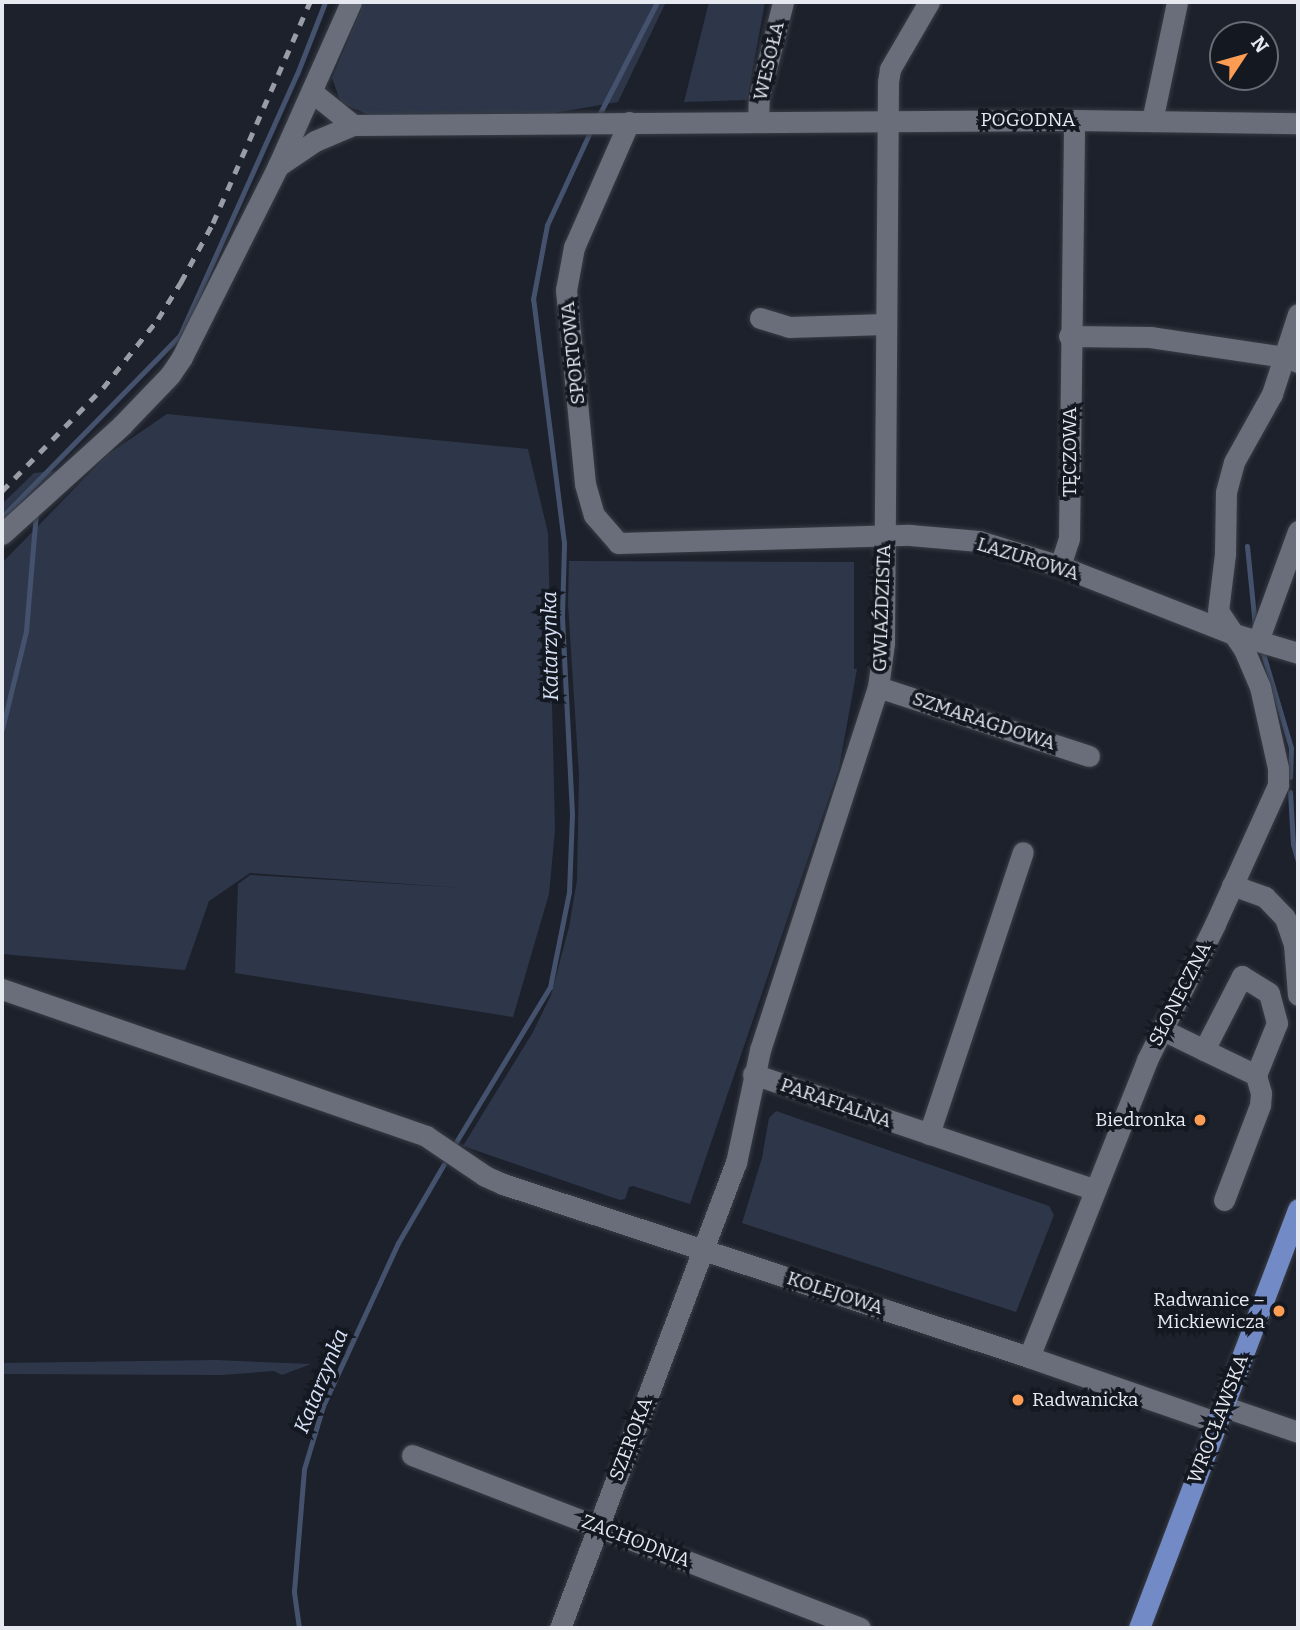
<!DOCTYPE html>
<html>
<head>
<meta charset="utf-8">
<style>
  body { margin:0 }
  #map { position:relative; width:1300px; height:1630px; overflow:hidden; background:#1d212b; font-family:Bitter,serif }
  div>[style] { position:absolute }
  .green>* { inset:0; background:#2e374a }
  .stream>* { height:5px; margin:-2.5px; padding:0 2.5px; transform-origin:2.5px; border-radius:2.5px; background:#45526d }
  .roads { filter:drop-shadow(0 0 2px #383c44) drop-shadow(0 0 2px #383c44) }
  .minor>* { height:21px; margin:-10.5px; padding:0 10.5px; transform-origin:10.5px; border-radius:10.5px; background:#696e7a }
  .major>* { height:21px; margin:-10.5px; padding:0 10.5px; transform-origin:10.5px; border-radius:10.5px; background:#728ac5 }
  .rail>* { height:5px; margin-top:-2.5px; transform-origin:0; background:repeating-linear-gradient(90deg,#9a9da5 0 9px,transparent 0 18px) }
  .dots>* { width:19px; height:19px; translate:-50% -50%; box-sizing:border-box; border:4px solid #141821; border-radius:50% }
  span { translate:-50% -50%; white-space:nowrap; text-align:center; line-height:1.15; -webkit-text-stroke:7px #141821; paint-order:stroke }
  .street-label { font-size:19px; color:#e6e9f0 }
  .poi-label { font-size:19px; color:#e6e9f0 }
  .right { translate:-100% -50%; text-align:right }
  .left { translate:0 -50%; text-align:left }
  .water-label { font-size:21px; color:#d9e3f8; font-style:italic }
  .frame { position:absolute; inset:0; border:4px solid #e6e9f0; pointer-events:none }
  .north { position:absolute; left:1209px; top:21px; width:70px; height:70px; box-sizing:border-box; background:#141821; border:2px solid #686c74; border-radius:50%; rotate:54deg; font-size:19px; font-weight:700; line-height:28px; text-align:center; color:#e6e9f0 }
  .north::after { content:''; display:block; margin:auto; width:24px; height:32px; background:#fd9d54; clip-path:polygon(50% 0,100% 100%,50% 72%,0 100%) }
</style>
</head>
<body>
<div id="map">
  <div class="green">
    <i style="clip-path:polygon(364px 2px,666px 2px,618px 102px,554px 113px,369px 115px,341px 103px,332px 78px)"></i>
    <i style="clip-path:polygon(709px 2px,765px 2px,747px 100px,684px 102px)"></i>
    <i style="clip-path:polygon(167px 414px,528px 449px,548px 533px,555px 830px,549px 894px,513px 1017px,235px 973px,238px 884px,250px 875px,464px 888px,250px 873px,209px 901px,185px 970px,2px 954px,2px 563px,107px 455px)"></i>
    <i style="clip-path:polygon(57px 471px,2px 530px,2px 504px,34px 473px)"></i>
    <i style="clip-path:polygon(569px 561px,854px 562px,854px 669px,857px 669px,839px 768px,690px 1204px,633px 1186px,629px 1187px,625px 1199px,620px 1200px,463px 1146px,533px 1032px,551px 995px,569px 927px,577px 880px,579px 775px,568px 604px)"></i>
    <i style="clip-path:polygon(776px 1111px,1049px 1206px,1054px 1215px,1016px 1312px,742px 1223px,762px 1158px,769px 1118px)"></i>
    <i style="clip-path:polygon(215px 1360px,311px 1364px,282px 1375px,274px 1371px,222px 1375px,2px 1374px,2px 1363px)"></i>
  </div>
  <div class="stream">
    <i style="left:598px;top:117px;width:129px;rotate:-62.8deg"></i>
    <i style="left:2px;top:517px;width:255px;rotate:-45.6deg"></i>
    <i style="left:180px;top:335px;width:286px;rotate:-65.9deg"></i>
    <i style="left:297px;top:74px;width:77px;rotate:-68.7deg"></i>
    <i style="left:1247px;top:546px;width:80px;rotate:84.3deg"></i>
    <i style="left:1262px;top:650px;width:102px;rotate:73.5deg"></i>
    <i style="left:1291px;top:748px;width:29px;rotate:92deg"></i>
    <i style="left:2px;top:729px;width:101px;rotate:-76.2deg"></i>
    <i style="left:26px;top:631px;width:119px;rotate:-85.2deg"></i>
    <i style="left:1290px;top:792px;width:52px;rotate:86.7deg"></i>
    <i style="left:1293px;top:844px;width:18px;rotate:74deg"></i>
    <i style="left:456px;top:1142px;width:181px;rotate:-58.8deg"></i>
    <i style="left:550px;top:987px;width:97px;rotate:-78.7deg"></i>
    <i style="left:569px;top:892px;width:78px;rotate:-87.8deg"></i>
    <i style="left:572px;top:814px;width:198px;rotate:-92.9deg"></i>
    <i style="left:562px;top:616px;width:73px;rotate:-88.4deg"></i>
    <i style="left:564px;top:543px;width:246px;rotate:-97.2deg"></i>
    <i style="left:533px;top:299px;width:75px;rotate:-79.3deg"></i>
    <i style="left:547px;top:225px;width:100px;rotate:-65.2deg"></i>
    <i style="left:299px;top:1628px;width:37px;rotate:-98deg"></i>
    <i style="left:294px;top:1591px;width:122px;rotate:-85.3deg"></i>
    <i style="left:304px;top:1469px;width:66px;rotate:-73.2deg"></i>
    <i style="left:323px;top:1406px;width:179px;rotate:-65.3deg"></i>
    <i style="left:398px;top:1243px;width:91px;rotate:-59.8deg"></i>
  </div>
  <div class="roads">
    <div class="minor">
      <i style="left:758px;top:121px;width:24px;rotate:-88deg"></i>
      <i style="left:759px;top:97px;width:98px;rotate:-75.8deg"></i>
      <i style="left:1152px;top:121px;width:122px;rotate:-78.1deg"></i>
      <i style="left:629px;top:122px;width:137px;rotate:113.7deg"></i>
      <i style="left:574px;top:247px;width:44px;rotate:100.5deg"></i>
      <i style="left:566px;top:290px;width:195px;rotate:84.4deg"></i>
      <i style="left:585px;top:484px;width:32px;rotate:74deg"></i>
      <i style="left:594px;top:515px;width:37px;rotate:49deg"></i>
      <i style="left:618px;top:543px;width:292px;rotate:-1.6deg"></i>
      <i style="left:910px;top:535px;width:69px;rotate:5deg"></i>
      <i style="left:979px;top:541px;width:85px;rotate:17.2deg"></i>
      <i style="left:1060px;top:566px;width:184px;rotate:21.4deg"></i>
      <i style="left:1231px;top:633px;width:70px;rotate:16.6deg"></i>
      <i style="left:353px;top:125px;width:721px;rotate:-0.4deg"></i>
      <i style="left:1074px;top:120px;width:224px;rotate:0.8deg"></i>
      <i style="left:278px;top:166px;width:45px;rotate:-34deg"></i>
      <i style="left:315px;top:141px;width:41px;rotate:-22.8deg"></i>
      <i style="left:353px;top:125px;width:53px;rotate:-141.2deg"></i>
      <i style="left:760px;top:318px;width:30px;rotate:17deg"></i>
      <i style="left:789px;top:327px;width:96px;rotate:-1.8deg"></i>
      <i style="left:1069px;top:336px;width:81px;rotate:0.7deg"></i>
      <i style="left:1150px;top:337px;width:137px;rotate:8.4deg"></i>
      <i style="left:1286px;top:357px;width:13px;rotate:23deg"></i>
      <i style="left:2px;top:534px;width:162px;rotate:-42.2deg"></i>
      <i style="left:122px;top:425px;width:69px;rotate:-46.2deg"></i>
      <i style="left:170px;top:375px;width:22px;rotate:-56deg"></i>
      <i style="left:182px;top:357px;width:214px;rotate:-63.3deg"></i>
      <i style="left:278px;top:166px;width:180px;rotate:-66deg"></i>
      <i style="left:1060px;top:566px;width:28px;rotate:-72deg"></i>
      <i style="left:1069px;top:539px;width:419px;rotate:-89.3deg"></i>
      <i style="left:1258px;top:641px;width:117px;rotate:-70deg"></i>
      <i style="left:878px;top:687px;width:222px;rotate:18.1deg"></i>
      <i style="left:1232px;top:885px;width:35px;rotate:20deg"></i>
      <i style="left:1265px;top:897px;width:29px;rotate:46deg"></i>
      <i style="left:1285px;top:918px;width:28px;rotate:71deg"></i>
      <i style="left:1294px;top:944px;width:51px;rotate:85.5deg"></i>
      <i style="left:2px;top:989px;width:449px;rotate:19.1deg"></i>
      <i style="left:426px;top:1136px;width:71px;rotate:34.1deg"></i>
      <i style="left:485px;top:1176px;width:20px;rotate:24deg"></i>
      <i style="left:503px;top:1184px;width:554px;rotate:18.21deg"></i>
      <i style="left:1029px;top:1357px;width:198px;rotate:19.2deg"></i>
      <i style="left:1161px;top:1029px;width:48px;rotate:26deg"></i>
      <i style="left:1204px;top:1050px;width:58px;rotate:25.7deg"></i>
      <i style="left:1256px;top:1075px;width:56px;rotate:-68deg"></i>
      <i style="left:1277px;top:1023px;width:31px;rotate:-105deg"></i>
      <i style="left:1269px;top:993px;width:32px;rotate:-148deg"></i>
      <i style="left:1242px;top:976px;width:83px;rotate:117.2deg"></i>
      <i style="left:753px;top:1074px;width:359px;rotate:18.7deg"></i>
      <i style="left:929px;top:1134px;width:297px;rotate:-71.6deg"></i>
      <i style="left:1224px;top:1200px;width:102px;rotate:-69.2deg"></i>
      <i style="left:1260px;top:1105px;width:12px;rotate:-85deg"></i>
      <i style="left:1261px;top:1093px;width:19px;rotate:-106deg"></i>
      <i style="left:1029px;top:1357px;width:320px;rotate:-68.3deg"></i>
      <i style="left:1147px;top:1060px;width:152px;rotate:-63.4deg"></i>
      <i style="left:1215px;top:924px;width:153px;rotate:-65.6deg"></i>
      <i style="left:1278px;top:785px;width:17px;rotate:-90deg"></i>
      <i style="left:1278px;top:768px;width:83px;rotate:-102.5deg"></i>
      <i style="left:1260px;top:687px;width:39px;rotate:-113deg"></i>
      <i style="left:1245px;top:651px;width:48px;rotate:-124deg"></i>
      <i style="left:1218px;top:611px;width:57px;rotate:-83deg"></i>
      <i style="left:1225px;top:554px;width:62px;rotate:-89.1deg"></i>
      <i style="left:1226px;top:492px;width:31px;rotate:-75deg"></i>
      <i style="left:1234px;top:462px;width:78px;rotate:-60.8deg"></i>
      <i style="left:1272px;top:394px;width:84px;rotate:-72deg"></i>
      <i style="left:1222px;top:1406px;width:80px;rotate:18.9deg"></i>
      <i style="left:412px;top:1455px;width:480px;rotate:21.1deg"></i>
      <i style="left:560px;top:1628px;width:497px;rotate:-69.3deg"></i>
      <i style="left:736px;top:1163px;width:116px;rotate:-78deg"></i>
      <i style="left:760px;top:1050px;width:382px;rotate:-72deg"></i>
      <i style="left:878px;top:687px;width:44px;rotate:-82.2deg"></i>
      <i style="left:884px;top:643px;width:561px;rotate:-89.59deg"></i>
      <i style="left:888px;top:82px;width:13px;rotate:-81deg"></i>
      <i style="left:890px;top:69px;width:78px;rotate:-59.8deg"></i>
    </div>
    <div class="major">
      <i style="left:1139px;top:1628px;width:448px;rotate:-69.2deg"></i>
    </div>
  </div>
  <div class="rail">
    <i style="left:2px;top:491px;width:144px;rotate:-45.6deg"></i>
    <i style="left:103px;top:388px;width:88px;rotate:-51.4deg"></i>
    <i style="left:158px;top:319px;width:44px;rotate:-58.1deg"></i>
    <i style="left:181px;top:282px;width:67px;rotate:-61.5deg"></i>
    <i style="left:213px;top:223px;width:241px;rotate:-66.3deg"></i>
  </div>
  <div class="dots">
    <i style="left:1200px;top:1120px;background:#fd9d54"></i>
    <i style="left:1279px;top:1311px;background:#fd9d54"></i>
    <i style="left:1018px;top:1400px;background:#fd9d54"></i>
  </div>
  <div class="street-label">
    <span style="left:769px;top:61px;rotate:-77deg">WESOŁA</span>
    <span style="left:1028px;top:120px">POGODNA</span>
    <span style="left:573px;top:353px;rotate:-96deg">SPORTOWA</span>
    <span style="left:1070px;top:452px;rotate:-90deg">TĘCZOWA</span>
    <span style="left:1028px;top:559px;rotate:17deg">LAZUROWA</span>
    <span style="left:882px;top:608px;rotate:-88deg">GWIAŹDZISTA</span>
    <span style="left:984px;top:721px;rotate:18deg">SZMARAGDOWA</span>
    <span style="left:1180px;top:994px;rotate:-63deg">SŁONECZNA</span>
    <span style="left:836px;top:1103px;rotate:19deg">PARAFIALNA</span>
    <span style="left:835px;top:1293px;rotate:18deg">KOLEJOWA</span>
    <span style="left:1218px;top:1419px;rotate:-69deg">WROCŁAWSKA</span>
    <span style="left:631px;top:1439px;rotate:-69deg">SZEROKA</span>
    <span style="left:636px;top:1541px;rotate:21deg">ZACHODNIA</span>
  </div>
  <div class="poi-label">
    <span class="right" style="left:1186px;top:1120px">Biedronka</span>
    <span class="right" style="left:1265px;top:1311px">Radwanice –<br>Mickiewicza</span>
    <span class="left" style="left:1032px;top:1400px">Radwanicka</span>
  </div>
  <div class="water-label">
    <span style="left:550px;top:646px;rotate:-91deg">Katarzynka</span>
    <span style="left:321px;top:1381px;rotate:-68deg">Katarzynka</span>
  </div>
  <div class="frame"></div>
  <div class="north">N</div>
</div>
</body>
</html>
